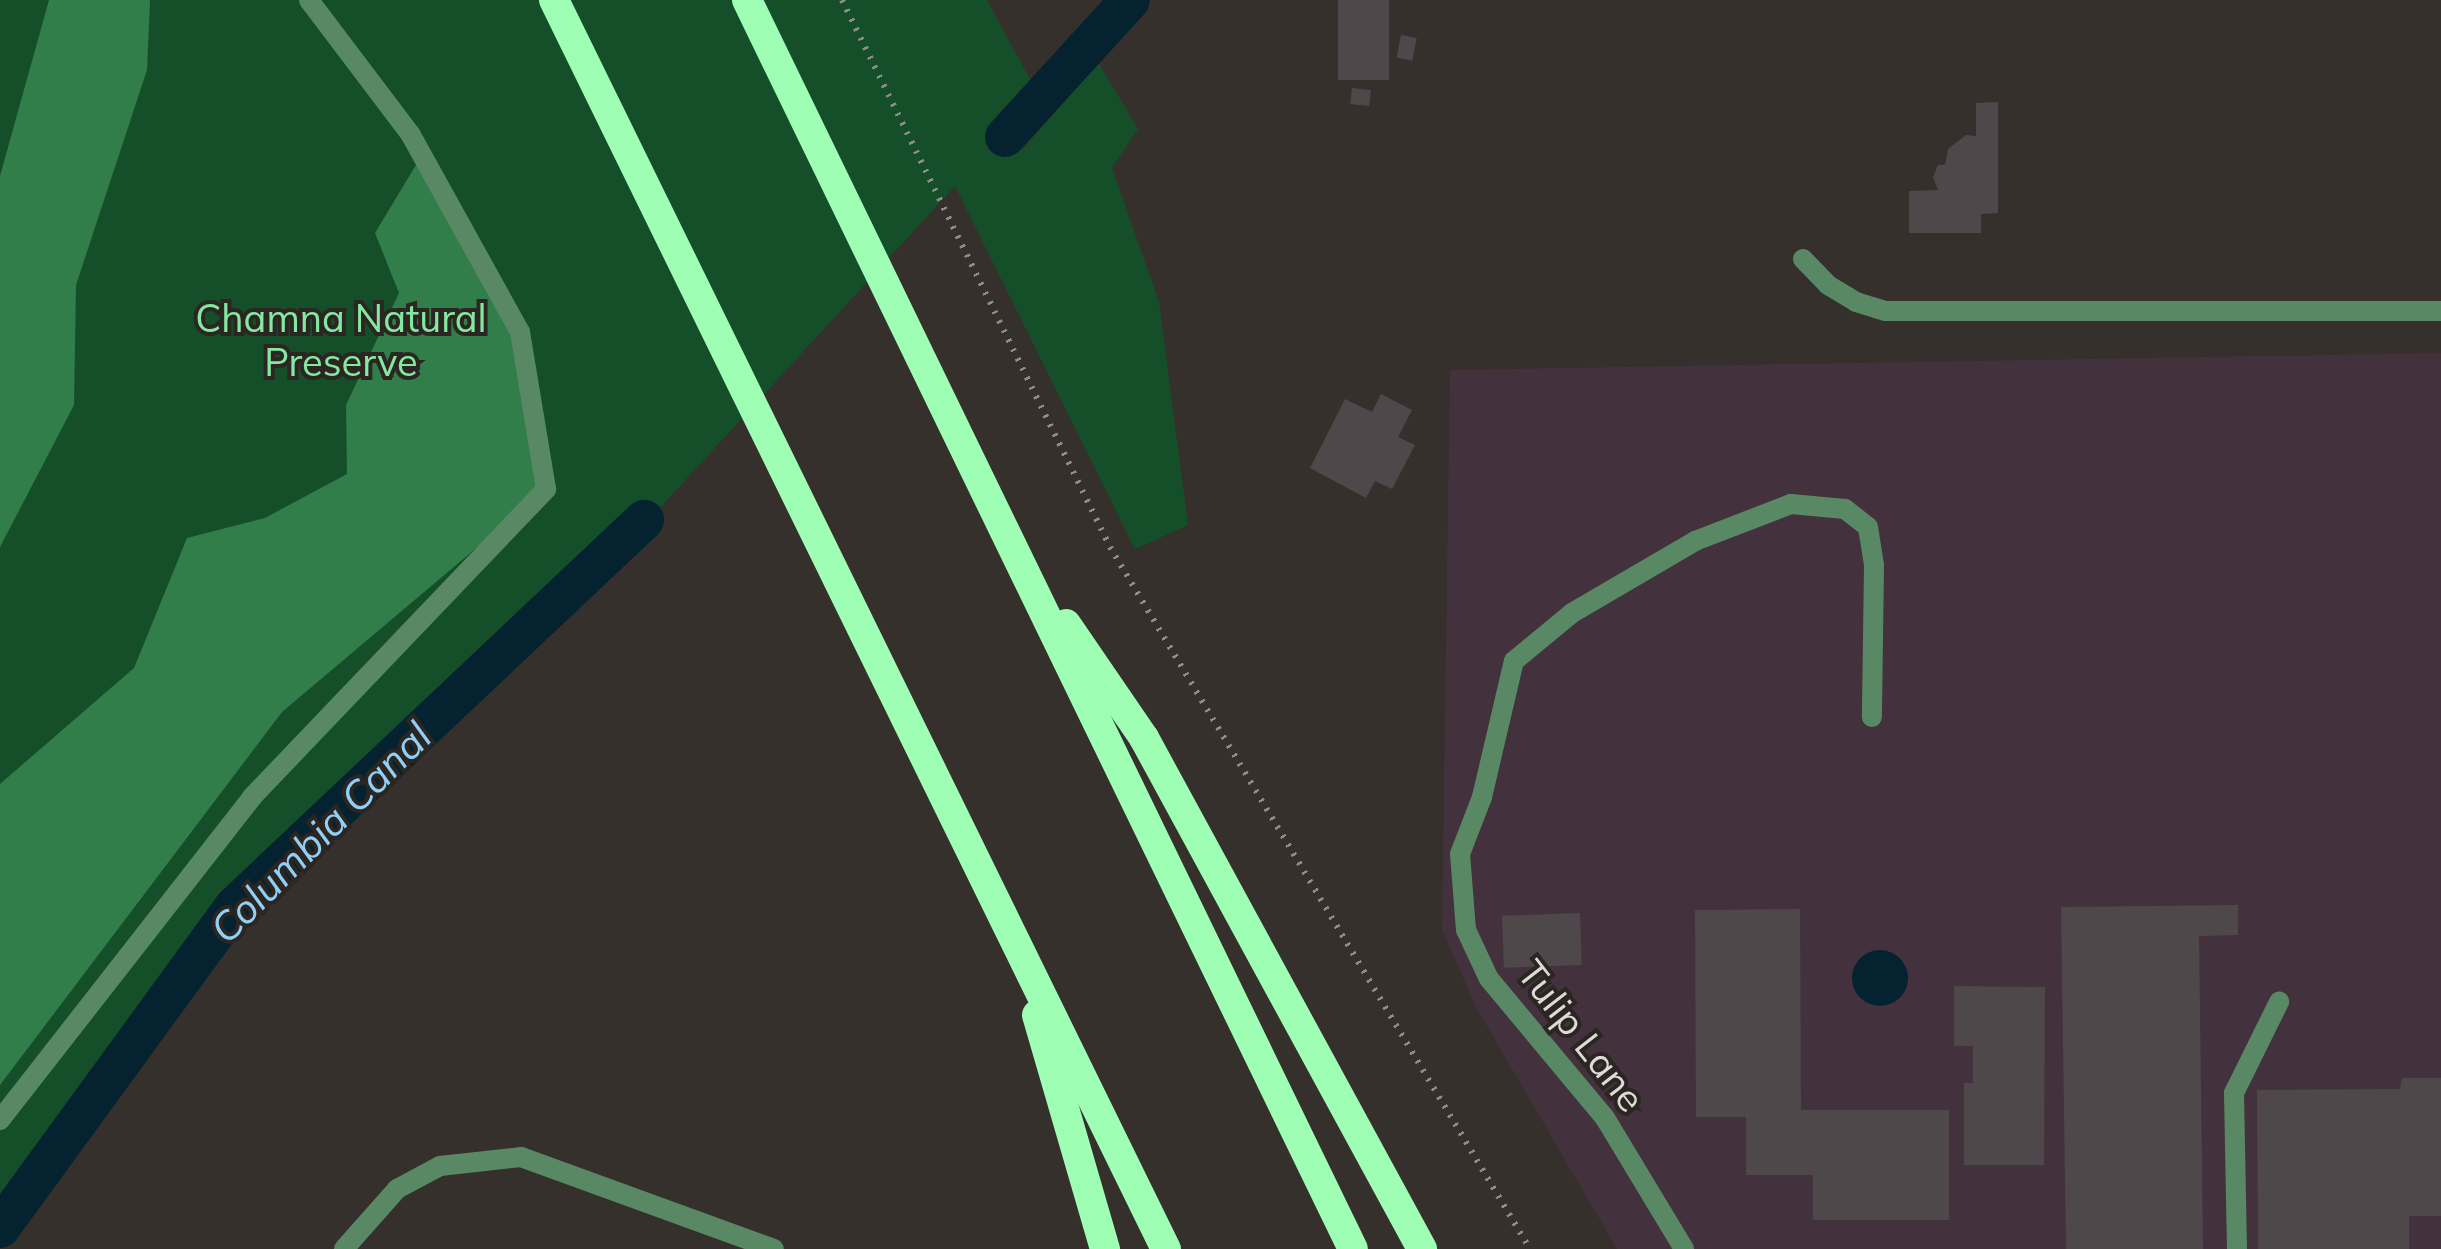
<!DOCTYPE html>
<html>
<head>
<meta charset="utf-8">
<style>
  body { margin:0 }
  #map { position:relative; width:2441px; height:1249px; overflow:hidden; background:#35302b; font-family:Mulish,sans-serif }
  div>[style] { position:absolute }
  .commercial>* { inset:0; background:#43323d }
  .green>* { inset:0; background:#154f2a }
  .forest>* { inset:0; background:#327e4a }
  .water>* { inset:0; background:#052231 }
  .round { border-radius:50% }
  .canal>* { height:40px; margin:-20px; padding:0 20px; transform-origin:20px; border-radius:20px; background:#052231 }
  .building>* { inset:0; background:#4e484b; transform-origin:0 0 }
  .path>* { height:6px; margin-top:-3px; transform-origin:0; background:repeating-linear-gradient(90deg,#8f8c88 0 2.5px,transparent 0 10.5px) }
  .service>* { height:20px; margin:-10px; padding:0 10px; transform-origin:10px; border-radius:10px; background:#598964 }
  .minor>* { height:20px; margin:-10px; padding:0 10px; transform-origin:10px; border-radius:10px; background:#598964 }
  .motorway>* { height:30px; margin:-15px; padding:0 15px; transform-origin:15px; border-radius:15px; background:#9efeb4 }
  span { translate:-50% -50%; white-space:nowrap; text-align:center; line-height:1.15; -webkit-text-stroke:8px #2b2622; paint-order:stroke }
  .park-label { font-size:38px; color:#84e9a0 }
  .street-label { font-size:38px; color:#dddad7 }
  .water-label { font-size:40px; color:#90d0f6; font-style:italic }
</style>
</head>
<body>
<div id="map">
  <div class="commercial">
    <i style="clip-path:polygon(2441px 353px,2441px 1249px,1617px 1249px,1476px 1007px,1442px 930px,1450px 370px)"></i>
  </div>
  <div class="green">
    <i style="clip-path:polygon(0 0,987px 0,1038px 94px,1003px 135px,1022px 150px,1098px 62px,1138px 129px,1112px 168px,1159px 302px,1188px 525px,1135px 549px,955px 186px,646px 523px,234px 907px,0 1228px)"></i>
  </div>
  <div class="forest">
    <i style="clip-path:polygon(49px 0,150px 0,147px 70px,76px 285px,74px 405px,0 547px,0 176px)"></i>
    <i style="clip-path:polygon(422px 155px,520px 332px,546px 489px,282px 712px,0 1085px,0 784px,134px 668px,187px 538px,265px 518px,347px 474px,346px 405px,399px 293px,375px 233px)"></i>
  </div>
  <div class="water">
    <i class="round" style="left:1852px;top:950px;width:56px;height:56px"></i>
  </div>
  <div class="canal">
    <i style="left:1005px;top:137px;width:185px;rotate:-47.6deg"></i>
    <i style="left:0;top:1228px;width:397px;rotate:-53.9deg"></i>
    <i style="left:234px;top:907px;width:564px;rotate:-43.35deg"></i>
  </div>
  <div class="building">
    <i style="left:1338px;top:0;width:51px;height:80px"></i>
    <i style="left:1401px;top:35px;width:16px;height:23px;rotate:11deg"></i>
    <i style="left:1352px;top:88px;width:19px;height:16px;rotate:6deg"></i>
    <i style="clip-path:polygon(1998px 102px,1998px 213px,1981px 214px,1981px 233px,1909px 233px,1909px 191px,1938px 190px,1933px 177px,1938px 165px,1945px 165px,1948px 149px,1966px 135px,1976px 136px,1976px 103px)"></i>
    <i style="clip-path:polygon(1381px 394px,1412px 410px,1398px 437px,1415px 445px,1392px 489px,1375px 481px,1366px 498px,1310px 468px,1345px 399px,1372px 412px)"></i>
    <i style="clip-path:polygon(2238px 905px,2238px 935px,2199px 936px,2203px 1249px,2066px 1249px,2061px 907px)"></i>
    <i style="clip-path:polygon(1800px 909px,1801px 1110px,1949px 1110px,1949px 1220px,1813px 1220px,1813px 1175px,1746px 1175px,1746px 1117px,1696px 1117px,1695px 910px)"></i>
    <i style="left:1580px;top:913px;width:52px;height:78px;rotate:88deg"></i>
    <i style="clip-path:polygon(1954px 986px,2045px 987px,2044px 1165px,1964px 1165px,1964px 1083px,1973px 1083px,1973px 1046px,1954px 1046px)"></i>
    <i style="clip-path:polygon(2402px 1078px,2441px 1078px,2441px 1216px,2409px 1216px,2409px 1249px,2258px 1249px,2257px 1090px,2400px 1089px)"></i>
  </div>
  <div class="path">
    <i style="left:842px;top:0;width:609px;rotate:63.9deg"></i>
    <i style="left:1110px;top:547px;width:818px;rotate:59.11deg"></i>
  </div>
  <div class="service">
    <i style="left:0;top:1120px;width:410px;rotate:-52deg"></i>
    <i style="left:252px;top:797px;width:426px;rotate:-46.3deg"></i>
    <i style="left:546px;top:489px;width:159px;rotate:-99.4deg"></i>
    <i style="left:520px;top:332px;width:225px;rotate:-119deg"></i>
    <i style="left:411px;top:135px;width:169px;rotate:-127.1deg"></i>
    <i style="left:1684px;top:1249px;width:153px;rotate:-121.1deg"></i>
    <i style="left:1605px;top:1118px;width:181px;rotate:-129.8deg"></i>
    <i style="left:1489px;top:979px;width:54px;rotate:-115.1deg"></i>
    <i style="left:1466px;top:930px;width:76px;rotate:-94.5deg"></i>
    <i style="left:1460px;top:854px;width:61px;rotate:-68.9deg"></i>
    <i style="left:1482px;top:797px;width:140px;rotate:-76.8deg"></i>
    <i style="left:1514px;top:661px;width:75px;rotate:-39.6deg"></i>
    <i style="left:1572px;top:613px;width:143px;rotate:-30.3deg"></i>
    <i style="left:1695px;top:541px;width:103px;rotate:-21.1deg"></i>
    <i style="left:1791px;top:504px;width:54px;rotate:5.3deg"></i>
    <i style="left:1845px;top:509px;width:29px;rotate:38deg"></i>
    <i style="left:1868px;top:527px;width:39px;rotate:81deg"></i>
    <i style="left:1874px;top:566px;width:151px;rotate:90.8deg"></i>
    <i style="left:2237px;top:1249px;width:156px;rotate:-91.1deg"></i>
    <i style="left:2234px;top:1093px;width:102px;rotate:-63.7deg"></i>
  </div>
  <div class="minor">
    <i style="left:1803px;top:259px;width:36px;rotate:46deg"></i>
    <i style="left:1828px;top:285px;width:33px;rotate:31deg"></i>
    <i style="left:1856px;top:302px;width:31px;rotate:17deg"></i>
    <i style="left:1886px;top:311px;width:555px"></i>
    <i style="left:344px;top:1249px;width:80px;rotate:-48.5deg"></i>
    <i style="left:397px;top:1189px;width:49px;rotate:-28.1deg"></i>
    <i style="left:440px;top:1166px;width:81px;rotate:-6.3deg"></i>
    <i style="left:521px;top:1157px;width:269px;rotate:20deg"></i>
  </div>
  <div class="motorway">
    <i style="left:554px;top:0;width:1391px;rotate:63.9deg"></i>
    <i style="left:747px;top:0;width:1388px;rotate:64.12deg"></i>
    <i style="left:1066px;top:624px;width:138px;rotate:55.6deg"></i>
    <i style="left:1144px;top:738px;width:582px;rotate:61.45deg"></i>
    <i style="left:1037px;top:1015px;width:244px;rotate:73.8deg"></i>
  </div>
  <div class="park-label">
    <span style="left:341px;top:341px">Chamna Natural<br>Preserve</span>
  </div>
  <div class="street-label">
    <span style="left:1581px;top:1036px;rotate:52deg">Tulip Lane</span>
  </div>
  <div class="water-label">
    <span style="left:320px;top:832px;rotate:-45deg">Columbia Canal</span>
  </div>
</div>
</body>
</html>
